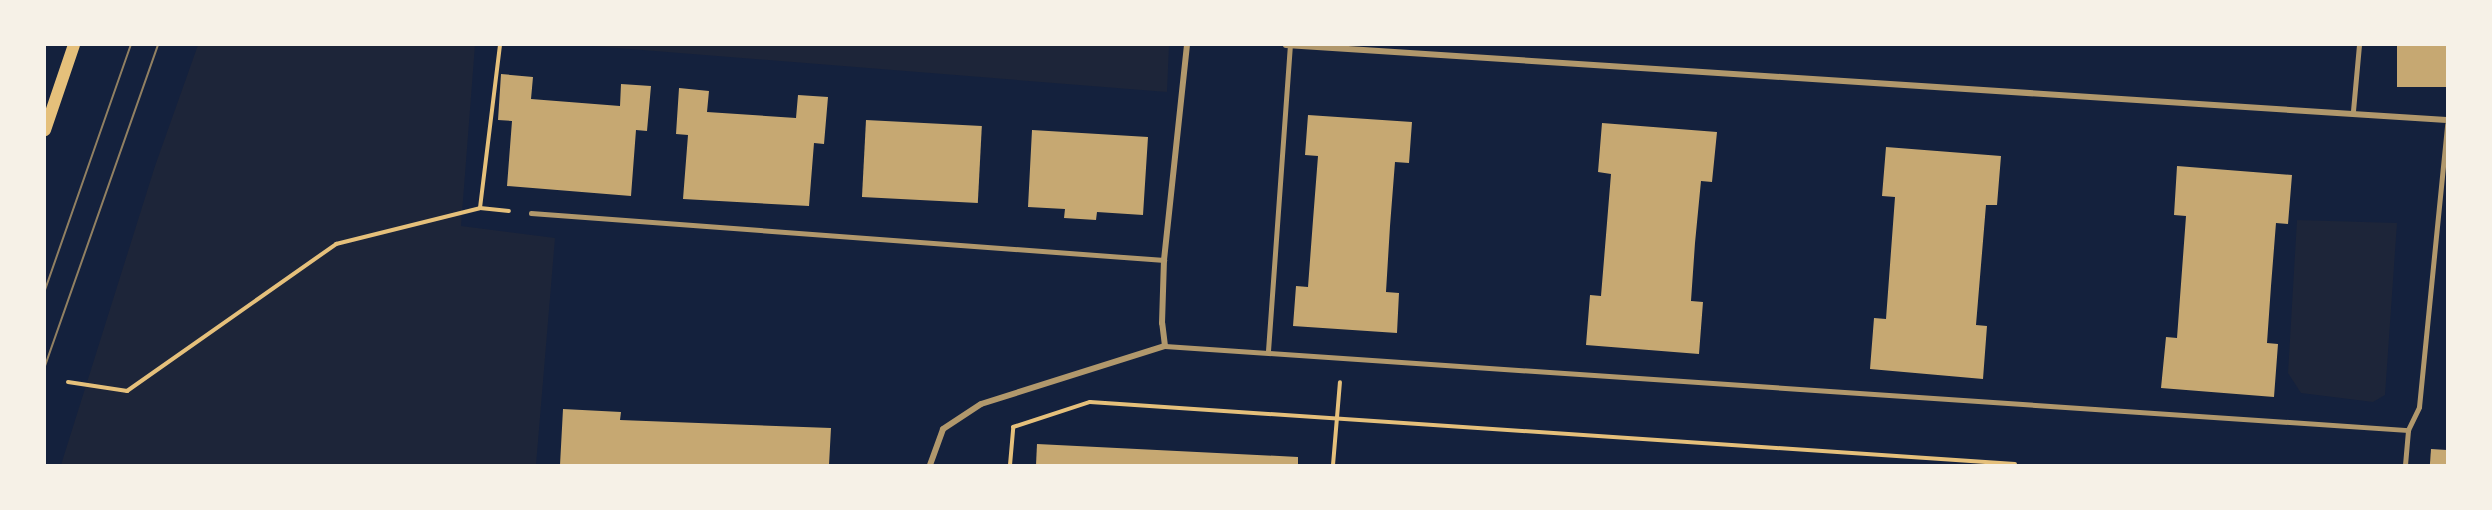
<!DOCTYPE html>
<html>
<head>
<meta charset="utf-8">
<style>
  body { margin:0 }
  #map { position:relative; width:2492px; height:510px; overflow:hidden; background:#14213d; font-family:"DejaVu Sans",sans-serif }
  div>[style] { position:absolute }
  .green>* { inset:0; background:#1d2539 }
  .building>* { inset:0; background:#c6a872; transform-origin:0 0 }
  .path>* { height:4px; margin:-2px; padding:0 2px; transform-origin:2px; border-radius:2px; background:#e5c07b }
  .service>* { height:4.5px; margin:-2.25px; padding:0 2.25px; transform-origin:2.25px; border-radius:2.25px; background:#b1986c }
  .minor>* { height:6px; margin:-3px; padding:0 3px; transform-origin:3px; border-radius:3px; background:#b1986c }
  .secondary>* { height:12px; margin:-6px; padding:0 6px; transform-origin:6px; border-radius:6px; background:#e5c07b }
  .tram>* { height:1.5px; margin:-0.75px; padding:0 0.75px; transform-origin:0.75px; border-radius:0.75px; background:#918062 }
  span { translate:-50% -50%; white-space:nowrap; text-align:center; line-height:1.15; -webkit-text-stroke:5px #f6f1e7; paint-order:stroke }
  .frame { position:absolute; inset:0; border:46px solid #f6f1e7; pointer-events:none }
</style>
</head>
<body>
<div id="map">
  <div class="green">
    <i style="clip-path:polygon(198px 45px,475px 45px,461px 226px,555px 238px,536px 465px,61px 465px,155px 166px)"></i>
    <i style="clip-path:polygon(580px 45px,1169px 45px,1167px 92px)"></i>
    <i style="clip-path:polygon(2297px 220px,2397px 223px,2385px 395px,2373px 402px,2301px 393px,2288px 373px)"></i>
  </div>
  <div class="building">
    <i style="left:2397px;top:45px;width:50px;height:42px"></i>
    <i style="clip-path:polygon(501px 74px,533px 77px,531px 99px,620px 106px,621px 84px,651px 86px,647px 131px,636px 130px,631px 196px,507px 186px,512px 121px,498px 120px)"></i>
    <i style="clip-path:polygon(679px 88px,709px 91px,707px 112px,796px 118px,798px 95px,828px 97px,824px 144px,814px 143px,809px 206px,683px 199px,688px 135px,676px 134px)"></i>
    <i style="clip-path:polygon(1308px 115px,1412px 122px,1409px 163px,1395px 162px,1390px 226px,1386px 292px,1399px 293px,1397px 333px,1293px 326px,1296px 286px,1308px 287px,1313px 220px,1318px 156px,1305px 155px)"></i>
    <i style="left:866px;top:120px;width:116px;height:77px;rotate:3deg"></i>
    <i style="clip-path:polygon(1602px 123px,1717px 132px,1712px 182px,1701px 181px,1695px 243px,1691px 301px,1703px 302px,1699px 354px,1586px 345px,1590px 295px,1601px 296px,1611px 174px,1598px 172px)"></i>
    <i style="clip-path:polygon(1032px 130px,1148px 137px,1143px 215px,1097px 212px,1096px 220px,1064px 218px,1065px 209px,1028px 207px)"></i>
    <i style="clip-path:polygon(1886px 147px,2001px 156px,1997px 205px,1986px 205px,1976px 325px,1987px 326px,1983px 379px,1870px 369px,1874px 318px,1886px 319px,1895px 197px,1882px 196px)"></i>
    <i style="clip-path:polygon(2177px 166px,2292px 175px,2288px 224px,2276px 223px,2271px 286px,2267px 343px,2278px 344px,2274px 397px,2161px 388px,2166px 337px,2177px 338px,2186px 216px,2174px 215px)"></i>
    <i style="clip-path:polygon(563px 409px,621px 412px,620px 420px,831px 428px,829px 465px,560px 465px)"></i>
    <i style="clip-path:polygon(1037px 444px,1298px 457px,1298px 465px,1036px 465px)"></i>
    <i style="left:2431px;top:449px;width:16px;height:16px;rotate:4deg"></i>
  </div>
  <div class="path">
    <i style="left:500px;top:45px;width:164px;rotate:97deg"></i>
    <i style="left:480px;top:208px;width:29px;rotate:6deg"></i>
    <i style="left:68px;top:382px;width:60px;rotate:8.7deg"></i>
    <i style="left:127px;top:391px;width:256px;rotate:-35.1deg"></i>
    <i style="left:336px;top:244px;width:148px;rotate:-14deg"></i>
    <i style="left:1010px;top:465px;width:38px;rotate:-85deg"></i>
    <i style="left:1013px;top:427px;width:81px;rotate:-18deg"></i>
    <i style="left:1090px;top:402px;width:927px;rotate:3.83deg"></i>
    <i style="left:1333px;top:465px;width:83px;rotate:-85.2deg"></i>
  </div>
  <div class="service">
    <i style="left:2353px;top:111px;width:66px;rotate:-84.8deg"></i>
    <i style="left:531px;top:213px;width:635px;rotate:4.25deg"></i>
    <i style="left:1165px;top:346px;width:1246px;rotate:3.87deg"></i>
    <i style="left:1268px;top:351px;width:307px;rotate:-85.9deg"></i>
    <i style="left:2405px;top:465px;width:35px;rotate:-85deg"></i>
    <i style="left:2408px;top:430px;width:25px;rotate:-64deg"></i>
    <i style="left:2419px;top:407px;width:284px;rotate:-84.3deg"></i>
  </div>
  <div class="minor">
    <i style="left:1286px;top:45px;width:1163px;rotate:3.7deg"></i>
    <i style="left:930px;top:465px;width:38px;rotate:-70deg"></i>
    <i style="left:943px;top:429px;width:45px;rotate:-33.3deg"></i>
    <i style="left:981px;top:404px;width:193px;rotate:-17.5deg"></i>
    <i style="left:1165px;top:346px;width:23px;rotate:-97deg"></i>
    <i style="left:1162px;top:323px;width:63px;rotate:-88.2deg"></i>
    <i style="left:1164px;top:260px;width:216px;rotate:-83.9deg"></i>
  </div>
  <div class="secondary">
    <i style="left:45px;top:130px;width:90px;rotate:-71.2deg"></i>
  </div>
  <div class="tram">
    <i style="left:45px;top:290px;width:260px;rotate:-70.7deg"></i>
    <i style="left:45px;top:366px;width:340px;rotate:-70.6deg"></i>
  </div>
  <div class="frame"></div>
</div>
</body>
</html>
